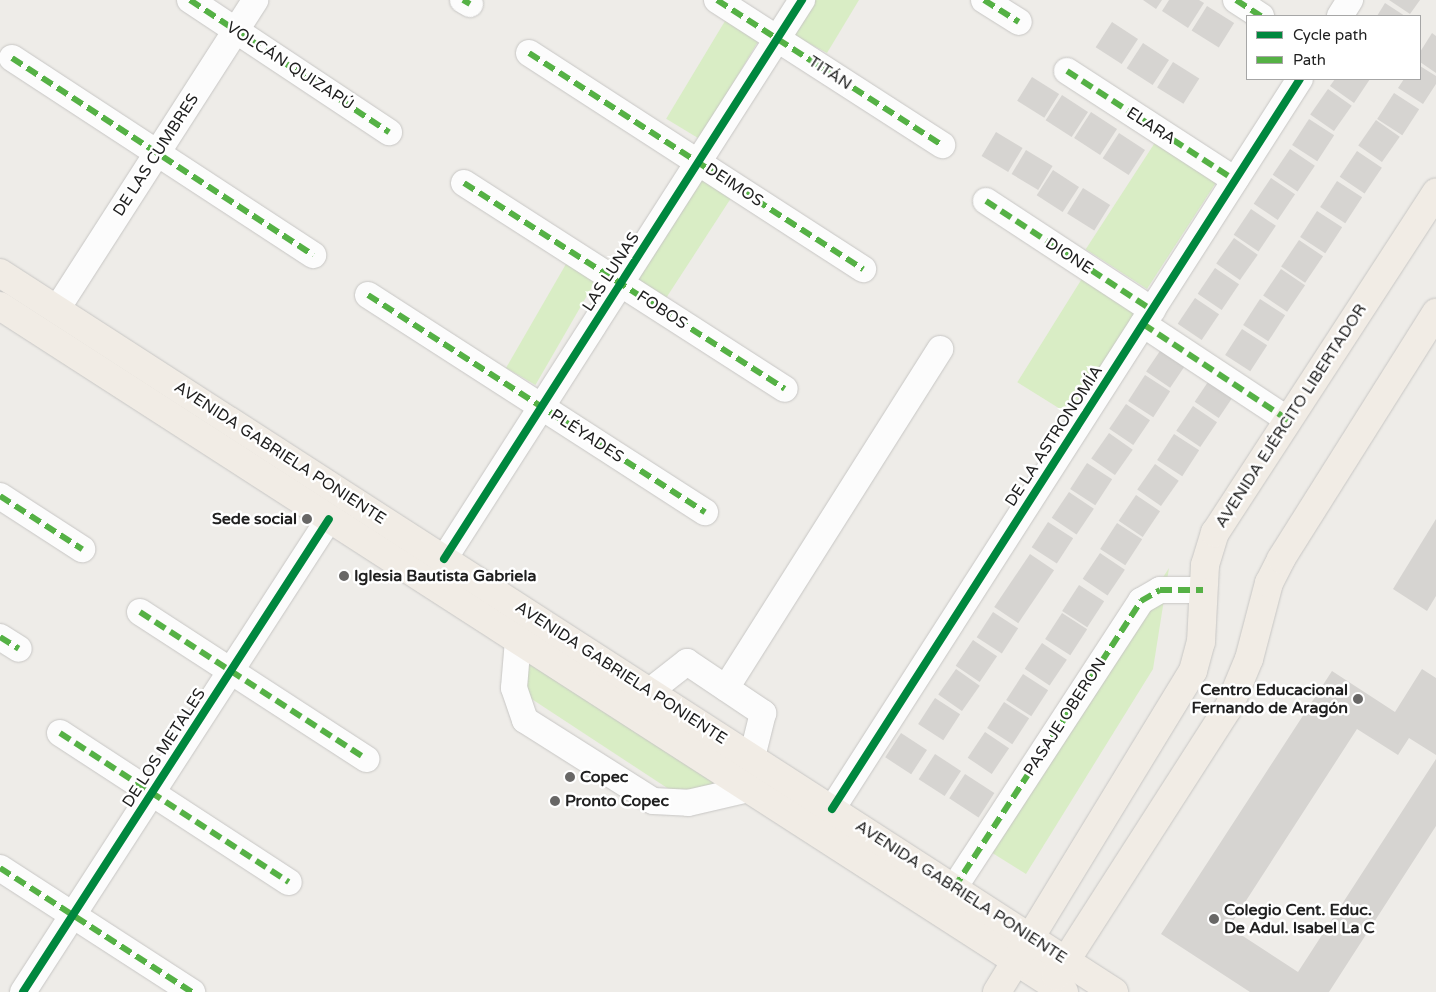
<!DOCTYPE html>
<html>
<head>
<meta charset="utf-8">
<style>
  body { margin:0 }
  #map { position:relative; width:1436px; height:992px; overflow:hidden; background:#eeece8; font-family:"Varela Round",sans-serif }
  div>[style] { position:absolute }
  .grass>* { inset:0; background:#d9edc5; transform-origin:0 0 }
  .building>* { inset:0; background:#d6d4d1; transform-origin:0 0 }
  .roads { filter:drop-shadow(0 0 1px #c7c6c4) drop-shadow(0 0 1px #c7c6c4) }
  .minor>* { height:26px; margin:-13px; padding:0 13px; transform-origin:13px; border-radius:13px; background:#fcfcfc }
  .major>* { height:28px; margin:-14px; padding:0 14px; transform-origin:14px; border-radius:14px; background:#f1ece5 }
  .quiet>* { height:6px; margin-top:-3px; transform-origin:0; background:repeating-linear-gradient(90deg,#55b145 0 12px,transparent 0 18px) }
  .cycleway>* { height:8px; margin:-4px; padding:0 4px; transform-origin:4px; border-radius:4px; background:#00873e }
  .dots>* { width:14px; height:14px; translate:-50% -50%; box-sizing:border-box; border:2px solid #fff; border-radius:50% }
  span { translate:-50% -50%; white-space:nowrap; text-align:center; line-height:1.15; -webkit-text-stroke:5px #fff; paint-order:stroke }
  .street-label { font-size:16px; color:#202020 }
  .poi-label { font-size:16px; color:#202020; font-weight:700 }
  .right { translate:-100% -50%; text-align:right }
  .left { translate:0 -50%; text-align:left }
  .legend { position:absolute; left:1246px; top:15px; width:175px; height:65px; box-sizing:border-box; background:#fff; border:1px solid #a6a6a6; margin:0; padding:6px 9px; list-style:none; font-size:15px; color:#202020 }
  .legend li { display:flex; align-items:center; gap:10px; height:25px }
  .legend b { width:25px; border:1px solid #a6a6a6 }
</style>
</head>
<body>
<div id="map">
  <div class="grass">
    <i style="clip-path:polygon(806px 0,859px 0,827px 53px,786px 31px)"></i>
    <i style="left:728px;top:16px;width:39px;height:120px;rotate:31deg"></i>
    <i style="left:1156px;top:141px;width:73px;height:129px;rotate:33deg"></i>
    <i style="left:703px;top:177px;width:35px;height:124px;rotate:33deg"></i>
    <i style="left:566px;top:264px;width:34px;height:120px;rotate:30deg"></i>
    <i style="left:1083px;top:277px;width:70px;height:124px;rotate:32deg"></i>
    <i style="clip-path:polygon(1169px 568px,1153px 669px,1026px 874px,986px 849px)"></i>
    <i style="clip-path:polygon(524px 638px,744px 779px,687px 801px,518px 690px)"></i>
  </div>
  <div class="building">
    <i style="clip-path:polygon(1143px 0,1162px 0,1156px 9px)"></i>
    <i style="clip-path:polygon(1169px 0,1199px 0,1204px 3px,1188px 28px,1162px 11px)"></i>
    <i style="clip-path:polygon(1389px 0,1420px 0,1410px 14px)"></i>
    <i style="clip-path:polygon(1385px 3px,1405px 16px,1377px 16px)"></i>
    <i style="left:1207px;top:6px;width:32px;height:29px;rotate:32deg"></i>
    <i style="left:1112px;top:22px;width:31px;height:30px;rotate:33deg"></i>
    <i style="clip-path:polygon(1432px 33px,1436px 36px,1436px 73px,1420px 62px,1420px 52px)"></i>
    <i style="left:1143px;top:43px;width:31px;height:30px;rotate:33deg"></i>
    <i style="left:1173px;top:62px;width:31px;height:30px;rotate:32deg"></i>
    <i style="clip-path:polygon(1420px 66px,1436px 76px,1436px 84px,1423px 104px,1398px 88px,1404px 79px,1420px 79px)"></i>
    <i style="left:1032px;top:77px;width:32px;height:28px;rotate:32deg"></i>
    <i style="clip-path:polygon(1335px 79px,1370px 79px,1354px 103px,1330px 86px)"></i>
    <i style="left:1328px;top:89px;width:29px;height:31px;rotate:35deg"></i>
    <i style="left:1394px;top:93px;width:30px;height:31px;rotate:33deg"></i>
    <i style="left:1062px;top:95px;width:31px;height:30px;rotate:33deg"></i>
    <i style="left:1091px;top:112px;width:31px;height:31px;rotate:33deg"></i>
    <i style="left:1309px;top:119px;width:30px;height:31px;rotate:33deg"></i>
    <i style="left:1376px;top:120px;width:29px;height:31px;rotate:35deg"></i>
    <i style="left:996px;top:132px;width:31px;height:28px;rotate:31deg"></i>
    <i style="left:1119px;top:133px;width:31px;height:30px;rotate:33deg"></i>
    <i style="left:1290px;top:149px;width:30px;height:31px;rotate:34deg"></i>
    <i style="left:1026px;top:150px;width:31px;height:28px;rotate:31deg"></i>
    <i style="left:1357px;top:151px;width:30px;height:31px;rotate:34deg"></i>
    <i style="left:1053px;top:170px;width:31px;height:30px;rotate:33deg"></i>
    <i style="left:1271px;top:178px;width:29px;height:31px;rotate:34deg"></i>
    <i style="left:1337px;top:181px;width:30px;height:31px;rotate:33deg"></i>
    <i style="left:1083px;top:188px;width:32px;height:30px;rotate:32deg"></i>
    <i style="left:1251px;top:209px;width:30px;height:31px;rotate:34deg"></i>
    <i style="left:1317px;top:211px;width:30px;height:31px;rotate:33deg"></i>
    <i style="left:1234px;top:238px;width:29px;height:31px;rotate:35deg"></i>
    <i style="left:1299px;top:240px;width:29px;height:32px;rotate:34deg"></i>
    <i style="left:1215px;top:268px;width:29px;height:31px;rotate:34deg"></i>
    <i style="left:1281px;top:269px;width:29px;height:32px;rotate:34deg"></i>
    <i style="left:1195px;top:298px;width:29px;height:31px;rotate:34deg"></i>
    <i style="left:1260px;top:299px;width:30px;height:31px;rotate:33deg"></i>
    <i style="left:1242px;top:329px;width:30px;height:31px;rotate:33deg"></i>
    <i style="left:1164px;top:345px;width:29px;height:32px;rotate:34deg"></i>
    <i style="left:1145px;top:375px;width:30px;height:31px;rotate:33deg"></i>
    <i style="left:1212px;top:376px;width:29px;height:31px;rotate:34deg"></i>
    <i style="left:1126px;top:404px;width:29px;height:30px;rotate:34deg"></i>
    <i style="left:1193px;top:406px;width:29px;height:30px;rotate:34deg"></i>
    <i style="left:1109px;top:433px;width:29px;height:31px;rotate:35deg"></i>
    <i style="left:1174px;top:434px;width:30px;height:31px;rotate:33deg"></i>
    <i style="left:1087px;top:463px;width:30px;height:31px;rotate:33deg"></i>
    <i style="left:1155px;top:464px;width:29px;height:31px;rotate:35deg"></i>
    <i style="left:1069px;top:492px;width:30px;height:31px;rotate:34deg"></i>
    <i style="left:1136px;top:495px;width:29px;height:31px;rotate:34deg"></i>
    <i style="clip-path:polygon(1436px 519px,1436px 596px,1427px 611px,1393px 589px)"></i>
    <i style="left:1048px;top:522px;width:30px;height:30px;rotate:33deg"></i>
    <i style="left:1117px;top:523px;width:30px;height:31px;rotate:33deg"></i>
    <i style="left:1100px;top:553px;width:30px;height:31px;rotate:34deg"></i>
    <i style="left:1030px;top:554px;width:29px;height:64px;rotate:34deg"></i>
    <i style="left:1079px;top:585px;width:30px;height:31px;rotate:33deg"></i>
    <i style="left:993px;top:612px;width:30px;height:30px;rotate:33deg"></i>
    <i style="left:1062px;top:613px;width:30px;height:31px;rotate:33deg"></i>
    <i style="left:973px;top:640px;width:29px;height:31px;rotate:34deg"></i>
    <i style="left:1042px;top:643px;width:30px;height:31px;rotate:34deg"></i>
    <i style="left:956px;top:669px;width:29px;height:31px;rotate:35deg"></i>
    <i style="clip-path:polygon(1422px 669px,1436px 678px,1436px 755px,1409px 738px,1398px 755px,1357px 729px,1229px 927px,1298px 972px,1436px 759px,1436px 826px,1329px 992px,1250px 992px,1161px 934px,1332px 671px,1395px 712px)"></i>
    <i style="left:1023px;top:674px;width:30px;height:31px;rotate:33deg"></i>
    <i style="left:935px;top:698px;width:30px;height:31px;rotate:33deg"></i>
    <i style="left:1004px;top:702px;width:30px;height:31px;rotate:33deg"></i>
    <i style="left:985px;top:732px;width:29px;height:31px;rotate:34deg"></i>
    <i style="left:901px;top:733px;width:31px;height:29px;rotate:33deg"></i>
    <i style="left:935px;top:754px;width:31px;height:30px;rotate:33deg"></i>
    <i style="left:965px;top:774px;width:35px;height:29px;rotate:33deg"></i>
  </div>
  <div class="roads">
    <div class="minor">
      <i style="left:190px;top:0;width:239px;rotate:33.6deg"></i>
      <i style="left:463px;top:0;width:8px;rotate:30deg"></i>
      <i style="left:717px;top:0;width:268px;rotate:32.8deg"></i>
      <i style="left:984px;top:0;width:41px;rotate:32.2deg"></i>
      <i style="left:1236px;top:0;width:30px;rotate:33deg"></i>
      <i style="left:1340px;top:16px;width:19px;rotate:-58deg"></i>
      <i style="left:529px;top:53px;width:398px;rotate:32.9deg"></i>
      <i style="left:12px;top:58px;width:360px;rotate:33.2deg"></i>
      <i style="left:1067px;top:71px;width:200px;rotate:33deg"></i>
      <i style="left:464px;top:183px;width:381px;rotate:32.7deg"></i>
      <i style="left:986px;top:201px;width:199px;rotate:33.3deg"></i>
      <i style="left:368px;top:295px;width:401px;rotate:32.8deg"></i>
      <i style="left:57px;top:309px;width:367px;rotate:-57.3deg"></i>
      <i style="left:1143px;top:324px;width:174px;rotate:33.5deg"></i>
      <i style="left:0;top:496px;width:98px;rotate:32.9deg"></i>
      <i style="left:444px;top:559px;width:664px;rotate:-57.36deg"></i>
      <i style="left:140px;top:612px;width:270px;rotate:33deg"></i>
      <i style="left:0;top:637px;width:22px;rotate:32deg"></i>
      <i style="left:518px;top:640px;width:48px;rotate:94.8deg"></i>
      <i style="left:514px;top:688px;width:34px;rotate:71deg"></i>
      <i style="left:525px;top:720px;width:151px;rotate:32.3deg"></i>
      <i style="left:653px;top:801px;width:35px;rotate:3deg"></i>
      <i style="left:688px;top:803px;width:63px;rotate:-12.9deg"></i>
      <i style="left:726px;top:688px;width:401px;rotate:-57.7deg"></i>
      <i style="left:650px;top:691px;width:47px;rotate:-38.1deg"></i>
      <i style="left:687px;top:662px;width:92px;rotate:33.9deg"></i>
      <i style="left:763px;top:713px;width:45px;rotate:104deg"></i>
      <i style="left:60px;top:733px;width:273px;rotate:33.1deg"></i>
      <i style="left:832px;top:809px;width:867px;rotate:-57.34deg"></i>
      <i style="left:0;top:868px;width:229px;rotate:32.9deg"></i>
      <i style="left:954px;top:888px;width:343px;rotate:-56.9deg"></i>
      <i style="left:1141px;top:601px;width:22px;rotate:-30deg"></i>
      <i style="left:1160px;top:590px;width:43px"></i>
      <i style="left:23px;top:992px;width:563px;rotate:-57.1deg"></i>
    </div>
    <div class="major">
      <i style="left:0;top:273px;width:1326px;rotate:32.84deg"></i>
      <i style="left:0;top:306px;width:1266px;rotate:32.81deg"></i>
      <i style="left:1056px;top:976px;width:320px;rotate:-57.3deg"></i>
      <i style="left:1229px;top:707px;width:52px;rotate:-67.4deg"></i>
      <i style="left:1249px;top:659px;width:79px;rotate:-75.3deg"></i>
      <i style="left:1269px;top:583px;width:27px;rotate:-63deg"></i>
      <i style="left:1281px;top:559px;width:291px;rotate:-57.8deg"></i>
      <i style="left:997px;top:992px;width:376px;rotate:-58.6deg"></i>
      <i style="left:1193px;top:671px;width:30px;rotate:-75deg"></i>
      <i style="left:1201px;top:642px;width:77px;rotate:-87deg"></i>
      <i style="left:1205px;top:565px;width:34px;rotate:-73deg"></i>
      <i style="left:1215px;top:533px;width:406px;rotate:-57deg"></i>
    </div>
  </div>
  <div class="quiet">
    <i style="left:190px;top:0;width:239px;rotate:33.6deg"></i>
    <i style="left:463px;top:0;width:8px;rotate:30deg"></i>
    <i style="left:717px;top:0;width:268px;rotate:32.8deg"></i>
    <i style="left:984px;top:0;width:41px;rotate:32.2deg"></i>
    <i style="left:1236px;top:0;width:30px;rotate:33deg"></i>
    <i style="left:529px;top:53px;width:398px;rotate:32.9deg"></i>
    <i style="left:12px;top:58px;width:360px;rotate:33.2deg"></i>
    <i style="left:1067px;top:71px;width:200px;rotate:33deg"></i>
    <i style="left:464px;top:183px;width:381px;rotate:32.7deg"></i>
    <i style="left:986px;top:201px;width:199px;rotate:33.3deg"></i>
    <i style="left:368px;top:295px;width:401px;rotate:32.8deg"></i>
    <i style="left:1143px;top:324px;width:174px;rotate:33.5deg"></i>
    <i style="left:0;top:496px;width:98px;rotate:32.9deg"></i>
    <i style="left:140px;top:612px;width:270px;rotate:33deg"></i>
    <i style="left:0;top:637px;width:22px;rotate:32deg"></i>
    <i style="left:60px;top:733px;width:273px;rotate:33.1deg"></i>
    <i style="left:0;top:868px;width:229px;rotate:32.9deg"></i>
    <i style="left:954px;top:888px;width:343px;rotate:-56.9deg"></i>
    <i style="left:1141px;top:601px;width:22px;rotate:-30deg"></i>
    <i style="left:1160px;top:590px;width:43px"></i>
  </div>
  <div class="cycleway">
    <i style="left:444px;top:559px;width:664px;rotate:-57.36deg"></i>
    <i style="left:832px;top:809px;width:867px;rotate:-57.34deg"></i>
    <i style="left:23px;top:992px;width:563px;rotate:-57.1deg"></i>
  </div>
  <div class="dots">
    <i style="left:307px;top:519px;background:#686766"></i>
    <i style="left:344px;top:576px;background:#686766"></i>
    <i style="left:1358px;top:699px;background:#686766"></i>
    <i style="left:570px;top:777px;background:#686766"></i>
    <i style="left:555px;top:801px;background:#686766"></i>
    <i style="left:1214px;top:919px;background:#686766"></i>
  </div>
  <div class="street-label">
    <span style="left:290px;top:66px;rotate:33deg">VOLCÁN QUIZAPÚ</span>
    <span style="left:830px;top:73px;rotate:33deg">TITÁN</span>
    <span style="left:1151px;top:126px;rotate:33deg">ELARA</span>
    <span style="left:156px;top:155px;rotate:-57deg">DE LAS CUMBRES</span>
    <span style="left:734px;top:185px;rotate:33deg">DEIMOS</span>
    <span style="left:1069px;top:256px;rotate:33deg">DIONE</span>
    <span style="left:611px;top:272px;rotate:-57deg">LAS LUNAS</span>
    <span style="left:662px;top:310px;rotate:33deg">FOBOS</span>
    <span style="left:1291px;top:416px;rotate:-57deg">AVENIDA EJÉRCITO LIBERTADOR</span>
    <span style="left:587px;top:436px;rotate:33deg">PLÉYADES</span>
    <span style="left:1054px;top:436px;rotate:-57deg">DE LA ASTRONOMÍA</span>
    <span style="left:280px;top:453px;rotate:33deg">AVENIDA GABRIELA PONIENTE</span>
    <span style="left:621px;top:673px;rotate:33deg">AVENIDA GABRIELA PONIENTE</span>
    <span style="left:1065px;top:717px;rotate:-57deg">PASAJE OBERON</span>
    <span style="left:164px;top:748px;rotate:-57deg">DE LOS METALES</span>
    <span style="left:961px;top:892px;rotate:33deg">AVENIDA GABRIELA PONIENTE</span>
  </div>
  <div class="poi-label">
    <span class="right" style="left:297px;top:519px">Sede social</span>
    <span class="left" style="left:354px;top:576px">Iglesia Bautista Gabriela</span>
    <span class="right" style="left:1348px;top:699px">Centro Educacional<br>Fernando de Aragón</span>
    <span class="left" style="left:580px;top:777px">Copec</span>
    <span class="left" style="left:565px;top:801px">Pronto Copec</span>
    <span class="left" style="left:1224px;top:919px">Colegio Cent. Educ.<br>De Adul. Isabel La C</span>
  </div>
  <ul class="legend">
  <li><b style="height:6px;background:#00873e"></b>Cycle path</li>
  <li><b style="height:6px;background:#55b145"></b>Path</li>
  </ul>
</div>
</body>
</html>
